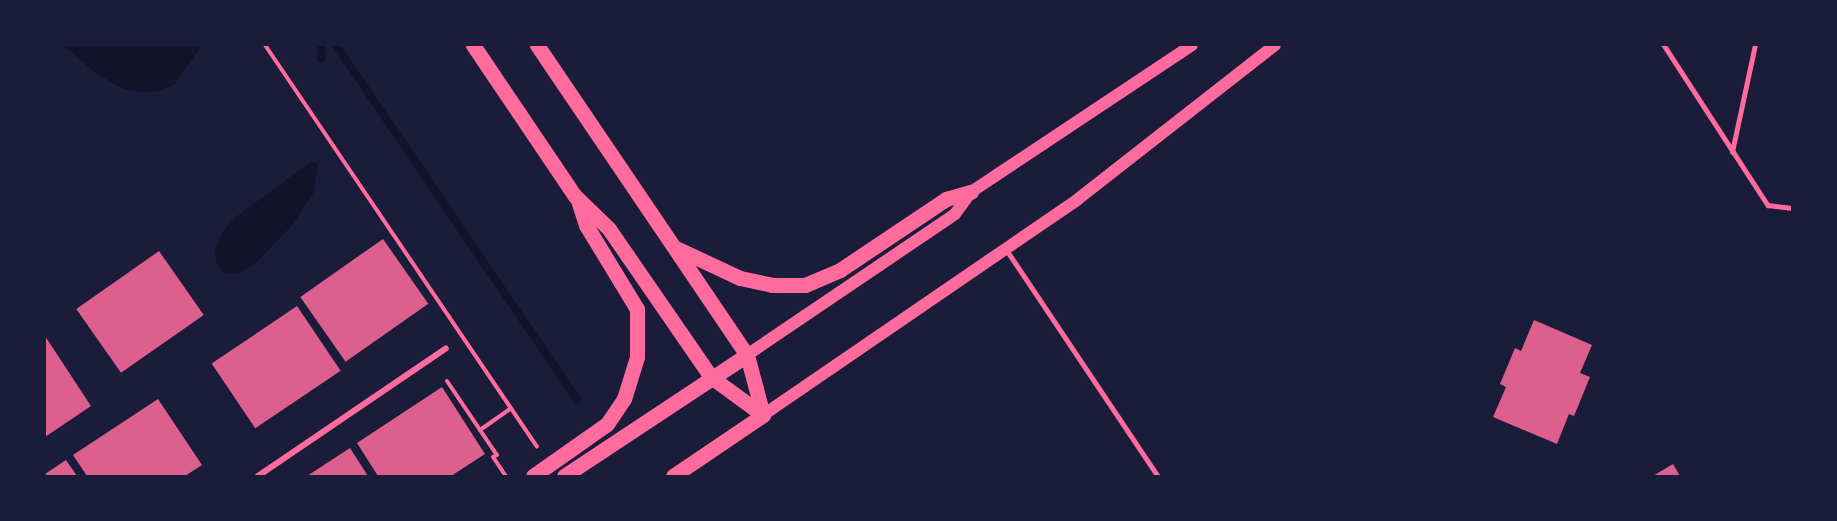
<!DOCTYPE html>
<html>
<head>
<meta charset="utf-8">
<style>
  body { margin:0 }
  #map { position:relative; width:1837px; height:521px; overflow:hidden; background:#1b1b3a; font-family:"Sofia Sans Condensed",sans-serif }
  div>[style] { position:absolute }
  .water>* { inset:0; background:#12122b }
  .stream>* { height:8px; margin:-4px; padding:0 4px; transform-origin:4px; border-radius:4px; background:#12122b }
  .building>* { inset:0; background:#dd5f8e; transform-origin:0 0 }
  .path>* { height:4px; margin:-2px; padding:0 2px; transform-origin:2px; border-radius:2px; background:#ff6b9d }
  .service>* { height:4.5px; margin:-2.25px; padding:0 2.25px; transform-origin:2.25px; border-radius:2.25px; background:#ff6b9d }
  .minor>* { height:6px; margin:-3px; padding:0 3px; transform-origin:3px; border-radius:3px; background:#ff6b9d }
  .secondary>* { height:12px; margin:-6px; padding:0 6px; transform-origin:6px; border-radius:6px; background:#ff6b9d }
  .primary>* { height:15px; margin:-7.5px; padding:0 7.5px; transform-origin:7.5px; border-radius:7.5px; background:#ff6b9d }
  span { translate:-50% -50%; white-space:nowrap; text-align:center; line-height:1.15; -webkit-text-stroke:5px #1b1b3a; paint-order:stroke }
  .frame { position:absolute; inset:0; border:46px solid #1b1b3a; pointer-events:none }
</style>
</head>
<body>
<div id="map">
  <div class="water">
    <i style="clip-path:polygon(63px 45px,202px 45px,175px 84px,160px 91px,140px 92px,121px 88px,93px 71px)"></i>
    <i style="clip-path:polygon(312px 161px,318px 165px,313px 194px,293px 224px,256px 263px,238px 274px,224px 274px,216px 262px,215px 250px,223px 231px,236px 217px)"></i>
  </div>
  <div class="stream">
    <i style="left:336px;top:45px;width:429px;rotate:55.8deg"></i>
    <i style="left:321px;top:59px;width:14px;rotate:-86deg"></i>
  </div>
  <div class="building">
    <i style="left:383px;top:239px;width:79px;height:101px;rotate:55deg"></i>
    <i style="left:159px;top:251px;width:78px;height:101px;rotate:55deg"></i>
    <i style="left:297px;top:306px;width:78px;height:103px;rotate:56deg"></i>
    <i style="clip-path:polygon(1534px 320px,1592px 345px,1580px 373px,1590px 377px,1574px 416px,1569px 414px,1557px 444px,1493px 417px,1506px 387px,1500px 384px,1515px 348px,1521px 351px)"></i>
    <i style="clip-path:polygon(45px 336px,91px 406px,45px 437px)"></i>
    <i style="clip-path:polygon(442px 387px,485px 454px,451px 476px,378px 476px,357px 443px)"></i>
    <i style="clip-path:polygon(158px 399px,202px 465px,185px 476px,87px 476px,73px 455px)"></i>
    <i style="clip-path:polygon(350px 448px,368px 476px,307px 476px)"></i>
    <i style="clip-path:polygon(66px 460px,77px 476px,45px 476px,45px 474px)"></i>
    <i style="clip-path:polygon(1673px 464px,1680px 476px,1653px 476px)"></i>
  </div>
  <div class="path">
    <i style="left:265px;top:45px;width:485px;rotate:55.9deg"></i>
    <i style="left:447px;top:381px;width:89px;rotate:56deg"></i>
    <i style="left:497px;top:455px;width:4px;rotate:153deg"></i>
    <i style="left:493px;top:457px;width:23px;rotate:56deg"></i>
    <i style="left:480px;top:430px;width:38px;rotate:-35deg"></i>
  </div>
  <div class="service">
    <i style="left:1664px;top:45px;width:191px;rotate:57deg"></i>
    <i style="left:1768px;top:205px;width:24px;rotate:7deg"></i>
    <i style="left:1732px;top:152px;width:109px;rotate:-77.9deg"></i>
    <i style="left:1006px;top:249px;width:273px;rotate:56.2deg"></i>
  </div>
  <div class="minor">
    <i style="left:258px;top:476px;width:227px;rotate:-34.2deg"></i>
  </div>
  <div class="secondary">
    <i style="left:747px;top:355px;width:251px;rotate:-34.1deg"></i>
    <i style="left:955px;top:214px;width:27px;rotate:-54deg"></i>
    <i style="left:971px;top:192px;width:265px;rotate:-33.6deg"></i>
    <i style="left:763px;top:415px;width:382px;rotate:-34.4deg"></i>
    <i style="left:1078px;top:199px;width:250px;rotate:-38deg"></i>
  </div>
  <div class="primary">
    <i style="left:473px;top:45px;width:182px;rotate:56deg"></i>
    <i style="left:575px;top:196px;width:47px;rotate:44.1deg"></i>
    <i style="left:609px;top:229px;width:180px;rotate:55.4deg"></i>
    <i style="left:711px;top:377px;width:64px;rotate:36.2deg"></i>
    <i style="left:537px;top:45px;width:374px;rotate:55.9deg"></i>
    <i style="left:747px;top:355px;width:62px;rotate:75.1deg"></i>
    <i style="left:678px;top:249px;width:68px;rotate:25.1deg"></i>
    <i style="left:740px;top:278px;width:33px;rotate:12deg"></i>
    <i style="left:772px;top:285px;width:33px"></i>
    <i style="left:805px;top:285px;width:38px;rotate:-23deg"></i>
    <i style="left:840px;top:270px;width:128px;rotate:-33.8deg"></i>
    <i style="left:946px;top:199px;width:26px;rotate:-16deg"></i>
    <i style="left:533px;top:476px;width:90px;rotate:-35.1deg"></i>
    <i style="left:607px;top:424px;width:30px;rotate:-56deg"></i>
    <i style="left:624px;top:399px;width:44px;rotate:-72.8deg"></i>
    <i style="left:637px;top:357px;width:48px;rotate:-90deg"></i>
    <i style="left:637px;top:309px;width:98px;rotate:-121.3deg"></i>
    <i style="left:586px;top:225px;width:25px;rotate:-108deg"></i>
    <i style="left:564px;top:476px;width:219px;rotate:-33.5deg"></i>
    <i style="left:673px;top:476px;width:109px;rotate:-34.1deg"></i>
  </div>
  <div class="frame"></div>
</div>
</body>
</html>
